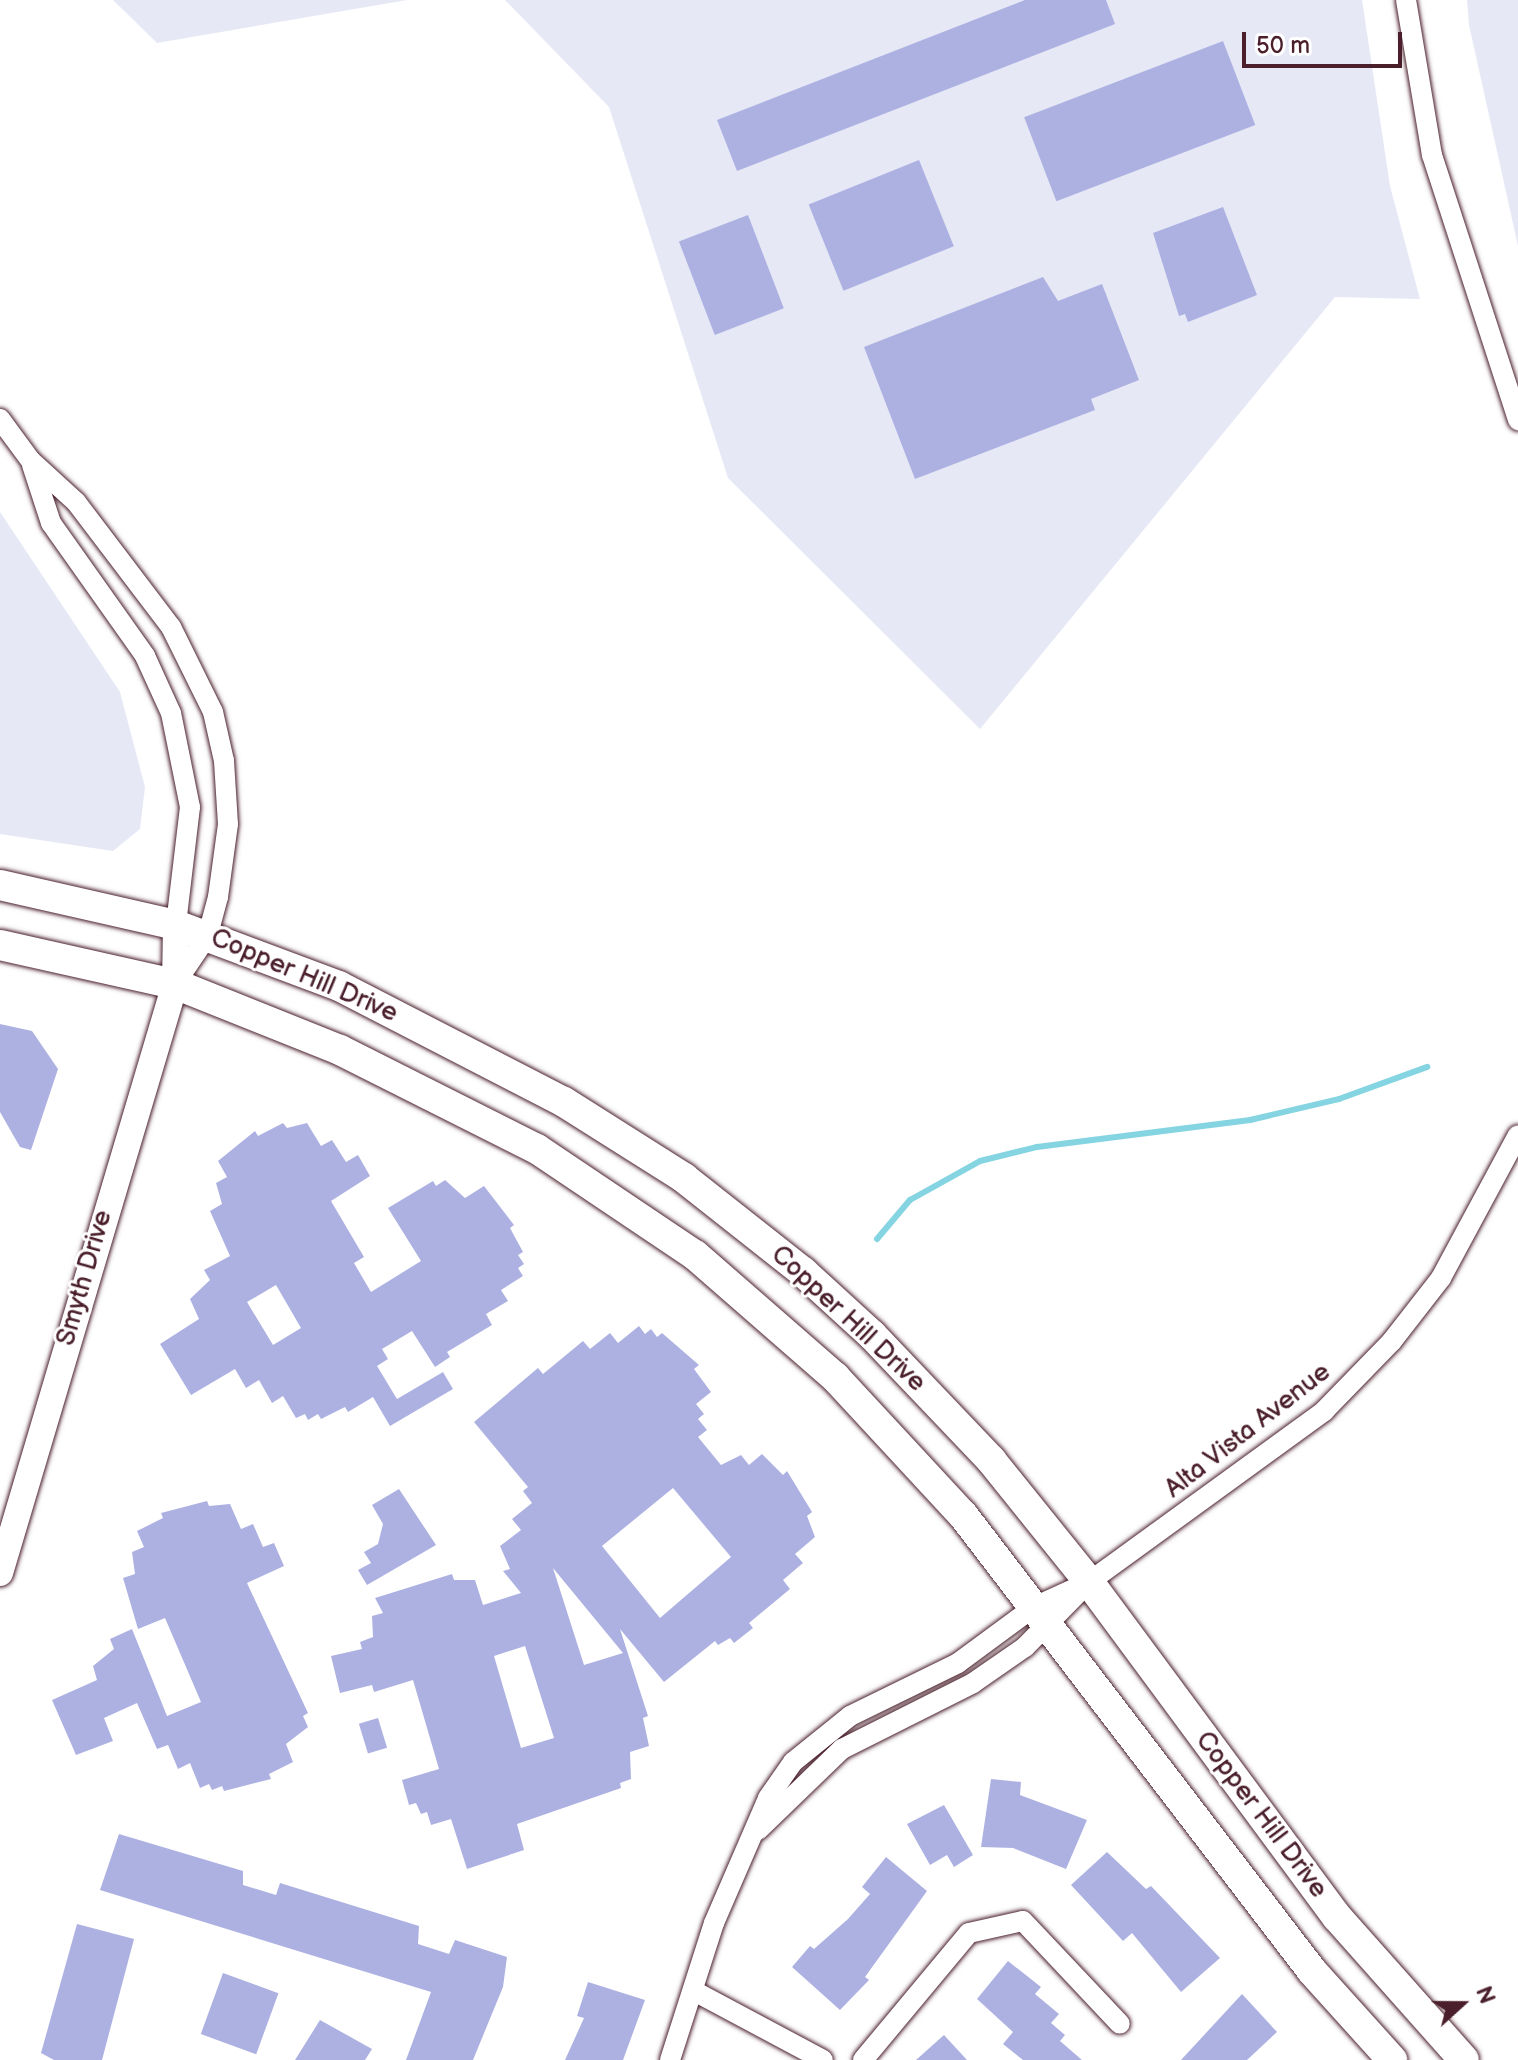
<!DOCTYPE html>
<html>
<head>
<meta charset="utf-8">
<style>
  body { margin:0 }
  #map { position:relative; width:1518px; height:2060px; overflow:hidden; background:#fff; font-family:"Balsamiq Sans",sans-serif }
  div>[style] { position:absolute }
  .built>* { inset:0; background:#e6e8f6 }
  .stream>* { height:6px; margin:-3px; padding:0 3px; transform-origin:3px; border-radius:3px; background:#85d4e2 }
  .building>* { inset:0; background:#adb1e2; transform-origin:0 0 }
  .roads { filter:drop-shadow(0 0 2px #4a1f2b) drop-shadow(0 0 2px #4a1f2b) }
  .minor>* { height:20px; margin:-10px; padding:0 10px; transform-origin:10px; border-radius:10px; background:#fff }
  .tertiary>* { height:26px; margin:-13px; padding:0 13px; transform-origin:13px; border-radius:13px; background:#fff }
  .secondary>* { height:30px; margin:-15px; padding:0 15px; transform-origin:15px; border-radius:15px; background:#fff }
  span { translate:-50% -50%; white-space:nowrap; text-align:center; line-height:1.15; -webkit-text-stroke:6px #fff; paint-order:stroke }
  .street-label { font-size:26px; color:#4a1f2b }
  .north { position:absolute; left:1422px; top:1964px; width:80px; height:80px; -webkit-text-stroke:6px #fff; paint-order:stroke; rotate:69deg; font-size:22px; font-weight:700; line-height:32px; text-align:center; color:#4a1f2b }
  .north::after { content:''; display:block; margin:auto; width:28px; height:36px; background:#4a1f2b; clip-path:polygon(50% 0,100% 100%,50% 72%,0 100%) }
  .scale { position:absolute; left:1242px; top:32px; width:160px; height:36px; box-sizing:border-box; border:4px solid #4a1f2b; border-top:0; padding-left:10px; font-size:24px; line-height:28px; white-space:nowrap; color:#4a1f2b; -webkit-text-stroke:6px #fff; paint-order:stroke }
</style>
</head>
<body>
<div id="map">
  <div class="built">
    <i style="clip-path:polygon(113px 0,407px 0,157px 43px)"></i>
    <i style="clip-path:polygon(505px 0,1362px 0,1390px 186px,1420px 299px,1335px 297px,980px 729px,728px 478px,609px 107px)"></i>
    <i style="clip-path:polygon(1467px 0,1518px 0,1518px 246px,1469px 25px)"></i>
    <i style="clip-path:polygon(0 512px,120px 692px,145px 787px,140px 829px,113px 851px,0 834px)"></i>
  </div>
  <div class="stream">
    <i style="left:877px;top:1239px;width:51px;rotate:-49.8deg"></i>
    <i style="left:910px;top:1200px;width:80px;rotate:-29.1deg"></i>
    <i style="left:980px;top:1161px;width:59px;rotate:-13.8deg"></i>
    <i style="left:1037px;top:1147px;width:215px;rotate:-7.2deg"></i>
    <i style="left:1250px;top:1120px;width:91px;rotate:-13.3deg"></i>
    <i style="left:1339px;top:1099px;width:94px;rotate:-20deg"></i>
  </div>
  <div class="building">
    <i style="clip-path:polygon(1025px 0,1106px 0,1115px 24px,737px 171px,717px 120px)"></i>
    <i style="left:1223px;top:41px;width:90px;height:213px;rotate:69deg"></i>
    <i style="left:919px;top:160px;width:93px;height:119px;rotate:68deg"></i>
    <i style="clip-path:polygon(1223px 207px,1257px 295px,1188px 322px,1185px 314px,1179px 316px,1153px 233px)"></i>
    <i style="left:748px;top:215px;width:100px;height:74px;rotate:69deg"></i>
    <i style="clip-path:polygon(1043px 277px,1058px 301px,1102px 284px,1139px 380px,1091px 399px,1095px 410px,915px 479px,864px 347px)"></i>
    <i style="clip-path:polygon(0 1024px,32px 1031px,58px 1069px,31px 1150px,20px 1147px,0 1112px)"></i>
    <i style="clip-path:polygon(evenodd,283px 1123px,287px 1128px,307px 1123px,321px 1146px,332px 1140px,346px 1162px,358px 1155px,370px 1176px,331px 1201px,364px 1257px,354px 1263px,371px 1292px,421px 1261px,388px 1208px,433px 1181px,436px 1186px,445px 1180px,465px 1198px,484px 1186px,514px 1225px,510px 1228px,523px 1252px,518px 1255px,524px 1264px,518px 1268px,523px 1276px,501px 1290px,508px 1301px,486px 1314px,492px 1325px,447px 1352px,450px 1357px,435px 1367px,412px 1331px,382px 1349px,388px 1359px,377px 1366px,397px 1399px,443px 1372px,453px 1389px,390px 1426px,373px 1397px,348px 1412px,345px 1407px,321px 1419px,318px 1414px,308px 1420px,305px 1414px,296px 1418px,283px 1396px,272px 1403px,259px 1380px,246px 1388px,235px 1369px,191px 1395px,160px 1344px,199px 1319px,190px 1299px,210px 1280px,204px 1270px,230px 1256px,210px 1211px,222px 1204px,216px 1183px,227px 1177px,218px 1161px,255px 1131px,258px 1136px,283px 1123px,276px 1285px,301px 1328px,273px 1345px,247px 1302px,276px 1285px)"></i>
    <i style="clip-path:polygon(evenodd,639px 1326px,645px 1334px,651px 1329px,657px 1337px,662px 1333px,699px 1365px,694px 1369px,711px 1392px,696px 1404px,704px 1414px,698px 1419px,707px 1430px,698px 1437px,721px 1465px,741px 1455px,749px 1465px,762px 1454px,783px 1475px,787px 1471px,812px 1512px,807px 1516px,815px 1537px,795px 1554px,803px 1563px,783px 1580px,790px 1589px,749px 1623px,753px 1628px,734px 1643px,730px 1638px,718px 1645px,715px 1641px,664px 1682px,620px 1629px,648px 1716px,643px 1718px,649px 1746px,630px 1752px,631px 1779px,620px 1783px,621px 1788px,517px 1824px,524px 1850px,467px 1869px,451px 1819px,431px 1825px,427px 1812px,421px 1814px,416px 1803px,409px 1805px,402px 1780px,439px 1769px,413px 1680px,374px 1692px,372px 1685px,340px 1693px,331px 1656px,362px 1649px,360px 1642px,373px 1637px,372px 1616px,383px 1613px,375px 1598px,452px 1574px,454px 1580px,475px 1580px,483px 1605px,521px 1593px,503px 1571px,510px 1569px,500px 1546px,521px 1530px,512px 1519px,532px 1503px,523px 1491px,528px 1487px,474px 1422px,538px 1368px,543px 1374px,583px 1341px,590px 1349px,610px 1333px,618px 1343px,639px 1326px,673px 1488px,731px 1557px,660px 1618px,602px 1546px,673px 1488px,639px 1326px,553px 1568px,623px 1653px,584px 1665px,553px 1568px,639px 1326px,525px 1646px,554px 1738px,521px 1748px,494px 1656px,525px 1646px)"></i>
    <i style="clip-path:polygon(399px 1489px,436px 1545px,367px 1585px,358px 1570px,371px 1563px,364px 1552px,378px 1544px,383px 1524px,372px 1505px)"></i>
    <i style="clip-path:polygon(207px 1501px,209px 1506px,230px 1504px,241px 1529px,253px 1524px,263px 1547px,274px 1543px,284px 1566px,247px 1583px,308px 1713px,303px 1716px,308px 1727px,286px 1744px,293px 1762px,269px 1774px,271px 1779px,224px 1791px,222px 1786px,212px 1790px,209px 1784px,200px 1788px,190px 1763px,178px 1769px,168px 1745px,157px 1749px,137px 1703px,104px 1718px,113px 1741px,76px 1755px,52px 1700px,97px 1680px,93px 1666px,114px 1649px,110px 1639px,132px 1629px,167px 1716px,201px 1702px,165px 1618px,138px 1629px,123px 1578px,135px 1574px,132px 1552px,144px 1547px,137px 1531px,163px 1518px,161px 1513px)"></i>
    <i style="left:378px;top:1718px;width:31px;height:20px;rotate:73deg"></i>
    <i style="clip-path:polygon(991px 1779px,1021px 1782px,1020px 1795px,1087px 1820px,1066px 1869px,1013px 1848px,981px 1847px)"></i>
    <i style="clip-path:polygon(944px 1805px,973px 1855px,954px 1867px,947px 1855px,930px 1865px,907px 1824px)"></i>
    <i style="clip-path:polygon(119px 1834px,243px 1871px,243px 1885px,276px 1895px,280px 1883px,419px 1926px,418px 1944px,449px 1954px,455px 1940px,507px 1957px,503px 1987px,473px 2060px,406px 2060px,431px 1992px,100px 1890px)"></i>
    <i style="clip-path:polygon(1107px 1852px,1146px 1889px,1151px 1886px,1220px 1958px,1181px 1992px,1132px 1933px,1123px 1941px,1071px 1885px)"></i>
    <i style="clip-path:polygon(886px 1857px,927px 1891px,865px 1977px,869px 1980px,840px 2010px,792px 1967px,810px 1946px,814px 1949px,848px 1919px,870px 1894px,862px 1887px)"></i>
    <i style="clip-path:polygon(77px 1924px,134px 1939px,102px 2060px,54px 2060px,41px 2053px)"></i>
    <i style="clip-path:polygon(1008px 1961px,1041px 1987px,1035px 1994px,1059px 2014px,1051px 2023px,1065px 2035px,1060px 2041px,1082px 2060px,1023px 2060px,1003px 2044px,1013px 2032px,977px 1999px)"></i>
    <i style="left:223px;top:1973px;width:59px;height:65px;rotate:20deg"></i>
    <i style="clip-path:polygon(588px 1982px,645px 2000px,623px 2060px,565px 2060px,584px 2018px,577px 2016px)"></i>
    <i style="clip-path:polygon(1242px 1994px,1277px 2032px,1247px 2060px,1181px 2060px)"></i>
    <i style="clip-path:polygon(320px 2020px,372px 2049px,365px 2060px,295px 2060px)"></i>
    <i style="clip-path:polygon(944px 2035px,967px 2060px,916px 2060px)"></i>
  </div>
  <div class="roads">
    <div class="minor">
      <i style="left:1406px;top:0;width:157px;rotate:80.5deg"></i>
      <i style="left:1432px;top:155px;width:279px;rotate:72deg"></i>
      <i style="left:0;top:419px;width:52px;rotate:53.6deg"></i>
      <i style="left:31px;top:461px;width:61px;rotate:42.3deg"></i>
      <i style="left:76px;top:502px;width:157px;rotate:52.8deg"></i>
      <i style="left:171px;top:627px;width:95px;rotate:63.7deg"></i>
      <i style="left:213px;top:712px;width:50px;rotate:77.3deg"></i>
      <i style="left:224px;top:761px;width:63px;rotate:86.4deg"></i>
      <i style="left:228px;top:824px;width:74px;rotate:97.8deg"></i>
      <i style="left:218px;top:897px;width:39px;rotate:105deg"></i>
      <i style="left:208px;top:935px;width:59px;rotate:124deg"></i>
      <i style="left:32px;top:465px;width:61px;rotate:71.9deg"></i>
      <i style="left:51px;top:523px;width:163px;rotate:54.7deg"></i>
      <i style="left:145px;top:656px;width:63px;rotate:65.5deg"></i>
      <i style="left:171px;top:713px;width:96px;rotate:78.6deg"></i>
      <i style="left:190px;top:807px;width:119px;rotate:96.8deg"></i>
      <i style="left:758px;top:1830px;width:117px;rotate:-44deg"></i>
      <i style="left:842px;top:1749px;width:147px;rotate:-26.7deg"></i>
      <i style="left:973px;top:1683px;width:63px;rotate:-34.7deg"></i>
      <i style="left:1025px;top:1647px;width:81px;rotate:-45.5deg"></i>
      <i style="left:694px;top:1991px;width:146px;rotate:28.1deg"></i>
      <i style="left:670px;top:2060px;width:144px;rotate:-72.2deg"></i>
      <i style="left:714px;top:1923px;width:136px;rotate:-66.6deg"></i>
      <i style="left:768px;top:1798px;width:44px;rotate:-55.2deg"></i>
      <i style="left:793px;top:1762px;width:73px;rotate:-38.9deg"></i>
      <i style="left:850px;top:1716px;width:120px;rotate:-26.1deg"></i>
      <i style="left:958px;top:1663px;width:94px;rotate:-36.4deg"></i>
      <i style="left:1034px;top:1607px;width:60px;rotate:-24.4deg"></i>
      <i style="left:1089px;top:1582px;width:291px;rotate:-36deg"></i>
      <i style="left:1324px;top:1411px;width:98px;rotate:-45.8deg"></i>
      <i style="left:1392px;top:1341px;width:80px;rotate:-52.1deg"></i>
      <i style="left:1441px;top:1278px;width:162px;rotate:-61.7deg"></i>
      <i style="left:863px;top:2060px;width:165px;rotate:-50.2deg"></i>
      <i style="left:969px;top:1933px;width:55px;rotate:-12.5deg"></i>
      <i style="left:1023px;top:1921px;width:141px;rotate:46.7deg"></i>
    </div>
    <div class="tertiary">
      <i style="left:0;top:1573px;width:614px;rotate:-73.45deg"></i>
      <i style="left:175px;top:984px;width:59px;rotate:-89deg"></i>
    </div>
    <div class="secondary">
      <i style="left:0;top:885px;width:180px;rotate:12.8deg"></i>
      <i style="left:176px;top:925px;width:174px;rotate:20.5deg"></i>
      <i style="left:339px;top:986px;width:253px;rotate:27.3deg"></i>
      <i style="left:564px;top:1102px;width:142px;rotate:32.3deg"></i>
      <i style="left:684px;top:1178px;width:152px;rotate:38.3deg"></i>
      <i style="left:803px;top:1272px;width:93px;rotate:42.4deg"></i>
      <i style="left:872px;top:1335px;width:173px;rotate:46.4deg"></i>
      <i style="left:991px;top:1460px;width:156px;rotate:51.2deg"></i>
      <i style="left:1089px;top:1582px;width:417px;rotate:53.5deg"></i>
      <i style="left:1337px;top:1917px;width:191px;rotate:48.4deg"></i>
      <i style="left:0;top:945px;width:179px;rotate:12.6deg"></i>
      <i style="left:175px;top:984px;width:178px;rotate:21.8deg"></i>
      <i style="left:340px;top:1050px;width:220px;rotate:26.7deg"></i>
      <i style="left:537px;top:1149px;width:190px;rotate:33.9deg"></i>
      <i style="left:695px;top:1255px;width:186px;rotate:41.1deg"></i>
      <i style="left:835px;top:1377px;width:188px;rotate:47.2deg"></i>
      <i style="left:963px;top:1515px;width:574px;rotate:52.57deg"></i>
      <i style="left:1312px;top:1971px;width:120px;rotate:48deg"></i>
    </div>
  </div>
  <div class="street-label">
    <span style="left:304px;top:976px;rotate:23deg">Copper Hill Drive</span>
    <span style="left:85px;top:1278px;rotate:-74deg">Smyth Drive</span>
    <span style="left:848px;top:1319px;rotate:43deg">Copper Hill Drive</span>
    <span style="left:1248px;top:1431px;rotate:-38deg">Alta Vista Avenue</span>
    <span style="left:1261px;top:1815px;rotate:53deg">Copper Hill Drive</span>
  </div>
  <div class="north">N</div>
  <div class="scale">50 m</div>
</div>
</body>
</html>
